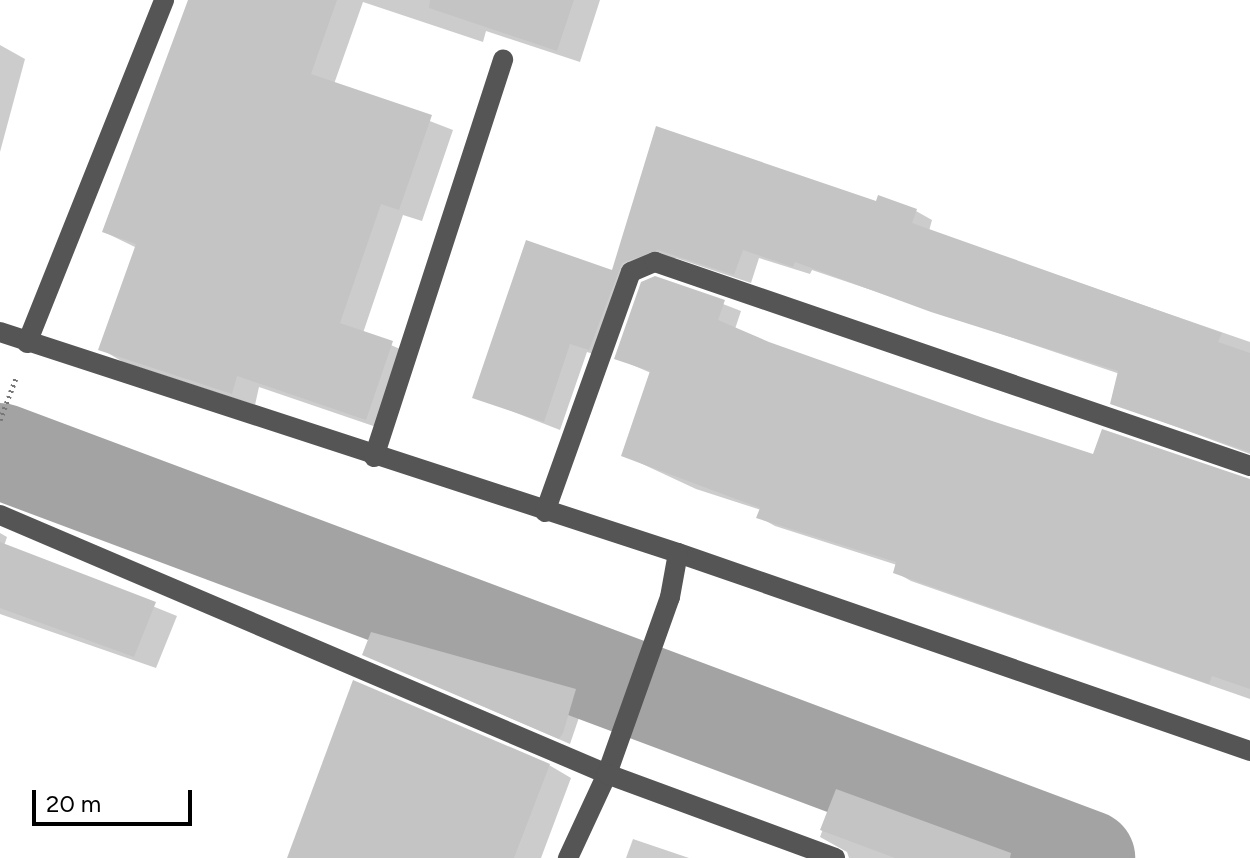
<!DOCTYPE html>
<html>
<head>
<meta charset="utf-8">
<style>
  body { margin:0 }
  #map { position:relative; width:1250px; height:858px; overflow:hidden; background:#fff; font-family:Figtree,sans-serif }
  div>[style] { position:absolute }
  .shadow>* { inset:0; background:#0003 }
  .river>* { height:96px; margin:-48px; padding:0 48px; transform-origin:48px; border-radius:48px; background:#a3a3a3 }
  .building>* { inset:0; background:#c4c4c4 }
  .path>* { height:5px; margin-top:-2.5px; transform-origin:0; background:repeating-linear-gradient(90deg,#777 0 2px,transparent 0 6px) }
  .minor>* { height:20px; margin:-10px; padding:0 10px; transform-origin:10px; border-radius:10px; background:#555 }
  span { translate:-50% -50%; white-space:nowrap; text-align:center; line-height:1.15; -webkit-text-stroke:7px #fff; paint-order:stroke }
  .scale { position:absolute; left:32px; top:790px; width:160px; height:36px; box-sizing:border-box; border:4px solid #000; border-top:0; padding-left:10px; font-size:24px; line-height:28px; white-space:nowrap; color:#000; -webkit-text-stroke:6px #fff; paint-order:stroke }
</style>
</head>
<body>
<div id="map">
  <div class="shadow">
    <i style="clip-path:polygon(208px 0,608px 0,600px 0,580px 62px,486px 31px,483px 42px,363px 2px,334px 84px,453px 130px,422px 221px,403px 215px,363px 333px,414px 355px,388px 431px,259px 387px,255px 405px,123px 362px,101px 349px,137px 248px,104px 232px)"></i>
    <i style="clip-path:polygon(0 45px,25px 59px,0 152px)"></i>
    <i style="clip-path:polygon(657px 128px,878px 204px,916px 211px,932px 220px,929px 231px,1250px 342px,1250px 454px,1112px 403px,1120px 374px,812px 270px,810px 274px,759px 258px,751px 283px,676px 258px,639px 271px,606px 358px,587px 352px,560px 430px,475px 397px,613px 273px)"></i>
    <i style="clip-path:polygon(656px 278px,741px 311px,735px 329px,768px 344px,1095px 457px,1250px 480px,1250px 699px,911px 581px,895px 572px,897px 565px,775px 526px,759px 517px,761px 510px,696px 489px,623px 455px,651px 373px,616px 358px)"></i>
    <i style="clip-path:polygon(0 533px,7px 537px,4px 546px,177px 616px,156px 668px,0 614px)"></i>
    <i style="clip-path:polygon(365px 655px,575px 691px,586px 697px,570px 744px)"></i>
    <i style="clip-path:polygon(549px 765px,571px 778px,541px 858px,289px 858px)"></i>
    <i style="clip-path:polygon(837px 791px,967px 858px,849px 858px,847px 852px,820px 837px)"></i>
    <i style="clip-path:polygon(633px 839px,689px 858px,626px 858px)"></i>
  </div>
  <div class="river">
    <i style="left:0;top:451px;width:1161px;rotate:20.53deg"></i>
  </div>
  <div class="building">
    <i style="clip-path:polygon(188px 0,337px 0,311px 74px,432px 115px,399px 210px,381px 204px,340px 323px,393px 341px,366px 420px,237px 376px,232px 394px,98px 350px,136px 244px,102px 232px)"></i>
    <i style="clip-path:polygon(430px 0,574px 0,557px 51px,429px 8px)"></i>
    <i style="clip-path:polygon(656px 126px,876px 201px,878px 195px,917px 209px,912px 223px,1222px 333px,1218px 342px,1250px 353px,1250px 452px,1110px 404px,1118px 371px,931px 312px,795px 262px,793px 267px,743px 250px,734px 275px,658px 250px,622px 263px,589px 350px,570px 344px,544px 422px,472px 398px,526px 240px,612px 270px)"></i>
    <i style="clip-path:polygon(655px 276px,725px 300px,718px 320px,769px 342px,986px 419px,1093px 454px,1102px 429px,1250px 479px,1250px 689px,1212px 676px,1209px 684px,893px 573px,896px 562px,756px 518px,760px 508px,621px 456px,650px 371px,614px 359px,641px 282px)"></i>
    <i style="clip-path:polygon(0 542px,156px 602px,134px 657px,0 608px)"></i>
    <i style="clip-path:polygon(371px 632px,576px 689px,563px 733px,559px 739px,362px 655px)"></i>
    <i style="clip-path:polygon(353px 680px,550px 764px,514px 858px,287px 858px)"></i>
    <i style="clip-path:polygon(836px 789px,1011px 853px,1010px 858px,895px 858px,820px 830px)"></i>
  </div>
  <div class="path">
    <i style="left:0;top:420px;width:45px;rotate:-69.1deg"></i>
  </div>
  <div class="minor">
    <i style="left:0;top:332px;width:713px;rotate:18.05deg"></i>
    <i style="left:678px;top:553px;width:605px;rotate:19.09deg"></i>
    <i style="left:27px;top:343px;width:369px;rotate:-68.2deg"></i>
    <i style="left:374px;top:457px;width:418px;rotate:-72deg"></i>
    <i style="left:545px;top:512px;width:255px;rotate:-70.3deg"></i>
    <i style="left:631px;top:272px;width:26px;rotate:-23deg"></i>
    <i style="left:655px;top:262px;width:629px;rotate:18.92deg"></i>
    <i style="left:0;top:515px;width:660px;rotate:23.11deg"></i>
    <i style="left:607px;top:774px;width:93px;rotate:114.9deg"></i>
    <i style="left:678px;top:553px;width:45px;rotate:100.3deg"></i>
    <i style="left:670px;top:597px;width:188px;rotate:109.6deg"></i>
    <i style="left:607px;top:774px;width:243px;rotate:20.2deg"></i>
  </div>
  <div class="scale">20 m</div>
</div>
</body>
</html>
